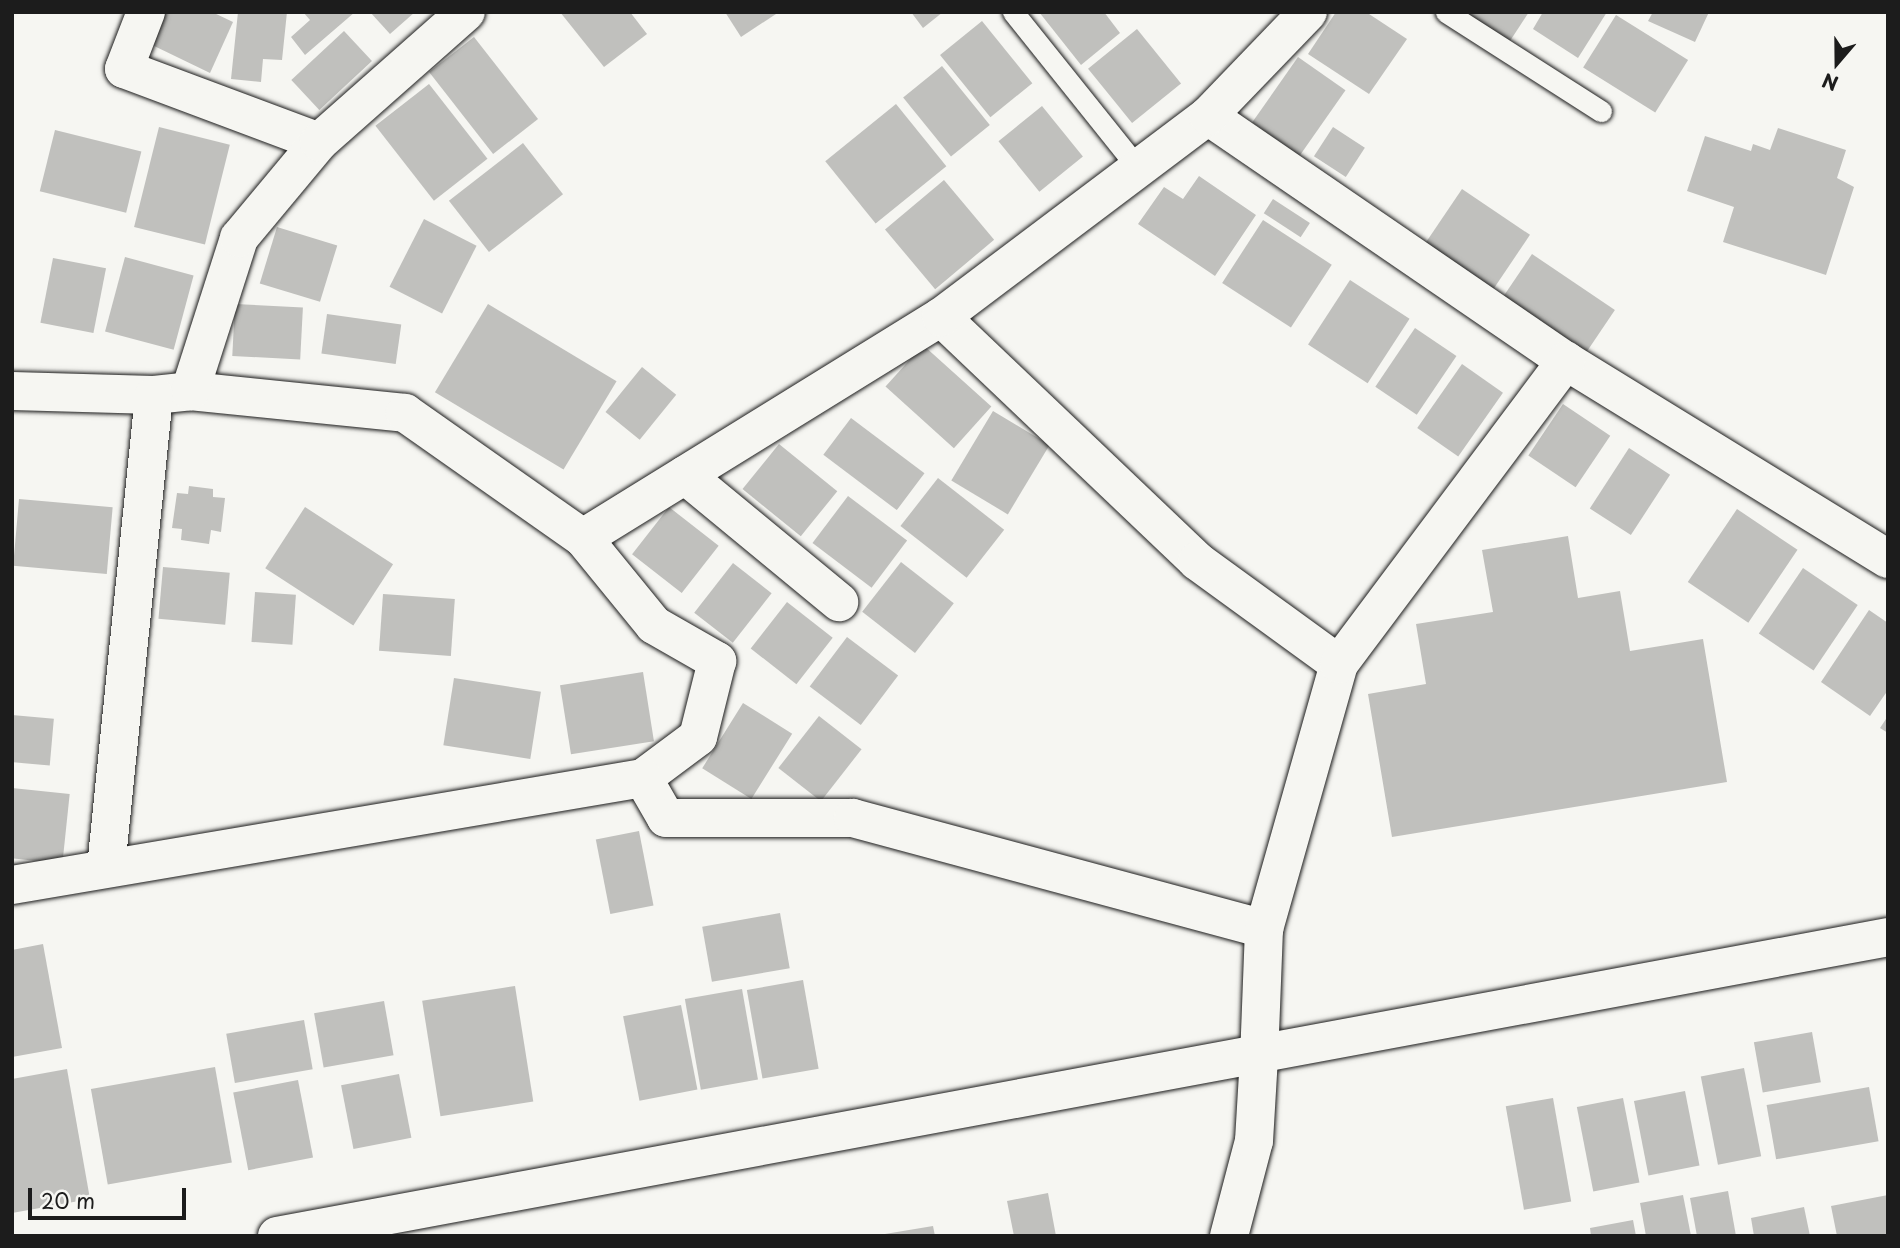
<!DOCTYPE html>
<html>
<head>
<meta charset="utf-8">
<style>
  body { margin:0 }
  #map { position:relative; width:1900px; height:1248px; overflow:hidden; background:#f6f6f2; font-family:"Playpen Sans",sans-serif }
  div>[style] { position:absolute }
  .building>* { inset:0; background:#c0c0bd; transform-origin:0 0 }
  .roads { filter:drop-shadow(0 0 2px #1c1c1c) drop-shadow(0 0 2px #1c1c1c) }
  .service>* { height:21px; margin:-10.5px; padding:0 10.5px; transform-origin:10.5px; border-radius:10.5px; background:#f6f6f2 }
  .minor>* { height:38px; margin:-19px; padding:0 19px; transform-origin:19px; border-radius:19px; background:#f6f6f2 }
  .tertiary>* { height:38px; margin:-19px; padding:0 19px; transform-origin:19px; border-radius:19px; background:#f6f6f2 }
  span { translate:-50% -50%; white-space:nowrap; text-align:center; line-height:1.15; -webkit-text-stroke:7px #f6f6f2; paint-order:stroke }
  .frame { position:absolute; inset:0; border:14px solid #1c1c1c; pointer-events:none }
  .north { position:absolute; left:1802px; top:28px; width:70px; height:70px; -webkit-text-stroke:5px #f6f6f2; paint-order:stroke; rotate:200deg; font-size:19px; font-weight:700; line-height:28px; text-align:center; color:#1c1c1c }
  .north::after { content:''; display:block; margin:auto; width:24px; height:32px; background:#1c1c1c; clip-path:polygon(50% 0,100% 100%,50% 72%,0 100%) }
  .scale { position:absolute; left:28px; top:1188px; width:158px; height:32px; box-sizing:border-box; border:4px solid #1c1c1c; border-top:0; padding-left:9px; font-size:21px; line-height:24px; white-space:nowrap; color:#1c1c1c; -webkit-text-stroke:5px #f6f6f2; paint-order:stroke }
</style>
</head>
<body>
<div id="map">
  <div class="building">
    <i style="clip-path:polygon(162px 12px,212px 12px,233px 22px,210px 73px,148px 43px)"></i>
    <i style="clip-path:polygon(238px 12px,287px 12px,282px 60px,263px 59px,261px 82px,231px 79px)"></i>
    <i style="clip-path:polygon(303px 12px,355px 12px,305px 55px,291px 37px,310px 20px)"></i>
    <i style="clip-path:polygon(370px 12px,415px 12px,390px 34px)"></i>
    <i style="clip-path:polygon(560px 12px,630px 12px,647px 34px,604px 67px)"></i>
    <i style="clip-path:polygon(725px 12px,779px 12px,741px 37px)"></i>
    <i style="clip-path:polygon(911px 12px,943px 12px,923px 28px)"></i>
    <i style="clip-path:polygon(1039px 12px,1104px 12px,1120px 33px,1081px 65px)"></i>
    <i style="clip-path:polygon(1336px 12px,1366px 12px,1407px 39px,1369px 94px,1308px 54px)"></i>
    <i style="clip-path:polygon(1458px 12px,1529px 12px,1508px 44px)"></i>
    <i style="clip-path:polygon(1543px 12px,1607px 12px,1578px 58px,1533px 29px)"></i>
    <i style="clip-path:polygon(1653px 12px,1709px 12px,1695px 42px,1648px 21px)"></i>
    <i style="left:1616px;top:15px;width:85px;height:62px;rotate:32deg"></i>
    <i style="left:982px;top:21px;width:80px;height:54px;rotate:51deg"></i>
    <i style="left:1137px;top:29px;width:70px;height:63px;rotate:51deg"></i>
    <i style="left:344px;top:31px;width:41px;height:72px;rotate:47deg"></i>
    <i style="left:474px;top:37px;width:104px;height:57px;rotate:52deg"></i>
    <i style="left:1298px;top:57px;width:58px;height:80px;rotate:35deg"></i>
    <i style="left:942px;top:66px;width:76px;height:50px;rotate:51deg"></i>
    <i style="left:429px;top:84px;width:95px;height:68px;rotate:52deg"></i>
    <i style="left:896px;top:104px;width:80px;height:91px;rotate:51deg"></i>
    <i style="left:1042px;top:106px;width:65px;height:56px;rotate:51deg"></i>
    <i style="left:159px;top:127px;width:73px;height:103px;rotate:14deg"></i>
    <i style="left:1333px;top:127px;width:38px;height:35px;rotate:33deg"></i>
    <i style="clip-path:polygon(1778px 128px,1846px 150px,1837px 178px,1854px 187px,1826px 275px,1723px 242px,1734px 207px,1687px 191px,1705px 136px,1751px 151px,1753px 144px,1770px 150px)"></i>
    <i style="left:55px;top:130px;width:89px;height:63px;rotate:14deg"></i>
    <i style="left:523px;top:143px;width:65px;height:94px;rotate:52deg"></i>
    <i style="clip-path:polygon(1199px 176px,1256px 215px,1215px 276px,1138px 224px,1164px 187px,1183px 199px)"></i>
    <i style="left:944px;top:180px;width:78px;height:77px;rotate:50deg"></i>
    <i style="left:1462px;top:189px;width:82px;height:68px;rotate:34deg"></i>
    <i style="left:1273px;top:199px;width:44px;height:17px;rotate:33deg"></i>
    <i style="left:424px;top:219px;width:59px;height:76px;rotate:27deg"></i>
    <i style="left:1263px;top:220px;width:82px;height:75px;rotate:33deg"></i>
    <i style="left:277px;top:227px;width:63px;height:59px;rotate:17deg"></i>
    <i style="left:1532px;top:254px;width:100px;height:54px;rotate:34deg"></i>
    <i style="left:125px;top:257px;width:71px;height:77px;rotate:15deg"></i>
    <i style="left:53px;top:258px;width:54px;height:66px;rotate:11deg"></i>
    <i style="left:1350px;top:280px;width:71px;height:77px;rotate:33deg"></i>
    <i style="left:235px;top:304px;width:68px;height:52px;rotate:3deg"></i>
    <i style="left:488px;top:304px;width:150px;height:103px;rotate:31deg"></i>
    <i style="left:327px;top:314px;width:75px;height:40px;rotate:8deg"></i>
    <i style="left:1415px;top:328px;width:50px;height:71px;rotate:34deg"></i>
    <i style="left:923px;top:345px;width:92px;height:56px;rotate:42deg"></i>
    <i style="left:1462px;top:364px;width:50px;height:78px;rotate:35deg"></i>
    <i style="left:642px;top:367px;width:44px;height:58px;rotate:39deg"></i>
    <i style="left:1563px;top:404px;width:57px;height:62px;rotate:34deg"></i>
    <i style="left:993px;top:411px;width:66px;height:81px;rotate:31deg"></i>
    <i style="left:851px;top:418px;width:92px;height:46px;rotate:37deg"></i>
    <i style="left:779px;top:444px;width:75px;height:58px;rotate:39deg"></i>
    <i style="left:1629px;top:448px;width:49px;height:72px;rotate:33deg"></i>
    <i style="left:938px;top:478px;width:84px;height:61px;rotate:38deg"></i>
    <i style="clip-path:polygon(189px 486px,213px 489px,213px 497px,225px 498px,221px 532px,211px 530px,209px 544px,181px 540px,182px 529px,172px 528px,177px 493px,188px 494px)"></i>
    <i style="left:848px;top:496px;width:74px;height:59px;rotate:37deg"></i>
    <i style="left:19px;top:499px;width:94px;height:67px;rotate:5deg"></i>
    <i style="left:305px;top:507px;width:105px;height:73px;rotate:33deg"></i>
    <i style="left:669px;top:507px;width:63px;height:60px;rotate:38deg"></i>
    <i style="left:1737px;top:509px;width:73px;height:88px;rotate:34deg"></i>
    <i style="clip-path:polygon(1568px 536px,1578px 598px,1620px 591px,1630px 651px,1703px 639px,1727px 782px,1392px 837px,1368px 694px,1426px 684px,1416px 624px,1493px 612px,1482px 550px)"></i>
    <i style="left:901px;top:562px;width:67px;height:63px;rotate:38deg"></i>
    <i style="left:733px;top:563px;width:49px;height:63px;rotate:38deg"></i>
    <i style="left:163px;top:567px;width:67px;height:52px;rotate:5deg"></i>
    <i style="left:1803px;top:568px;width:66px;height:79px;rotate:34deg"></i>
    <i style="left:255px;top:592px;width:41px;height:50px;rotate:4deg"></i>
    <i style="left:383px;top:594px;width:72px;height:57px;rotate:4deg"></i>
    <i style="left:787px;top:602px;width:58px;height:59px;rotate:38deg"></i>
    <i style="clip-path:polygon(1869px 610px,1888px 623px,1888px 690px,1870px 716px,1821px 682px)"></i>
    <i style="left:847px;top:637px;width:64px;height:62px;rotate:37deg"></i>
    <i style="left:643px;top:672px;width:70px;height:84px;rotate:81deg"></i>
    <i style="left:454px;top:678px;width:88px;height:68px;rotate:9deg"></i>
    <i style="left:743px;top:703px;width:58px;height:77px;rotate:32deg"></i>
    <i style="left:12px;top:715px;width:42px;height:47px;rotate:5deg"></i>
    <i style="left:819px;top:716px;width:54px;height:66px;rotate:38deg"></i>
    <i style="clip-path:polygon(1888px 716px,1888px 733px,1880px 728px)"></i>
    <i style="left:12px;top:788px;width:58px;height:70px;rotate:6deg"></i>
    <i style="left:639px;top:831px;width:76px;height:44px;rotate:79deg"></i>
    <i style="left:780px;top:913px;width:56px;height:79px;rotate:80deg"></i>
    <i style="clip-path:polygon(43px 944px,62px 1048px,12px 1057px,12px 950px)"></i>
    <i style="left:803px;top:980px;width:90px;height:57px;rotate:80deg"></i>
    <i style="left:515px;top:986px;width:117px;height:94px;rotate:81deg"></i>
    <i style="left:742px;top:989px;width:92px;height:58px;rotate:80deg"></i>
    <i style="left:384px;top:1001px;width:55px;height:71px;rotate:80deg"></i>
    <i style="left:681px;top:1005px;width:86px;height:59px;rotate:79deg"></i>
    <i style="left:304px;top:1020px;width:50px;height:79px;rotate:80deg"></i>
    <i style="left:1812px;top:1032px;width:51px;height:59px;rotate:80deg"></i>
    <i style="left:215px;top:1067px;width:97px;height:126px;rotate:80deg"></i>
    <i style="left:1744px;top:1068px;width:90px;height:44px;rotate:79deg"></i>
    <i style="clip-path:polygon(67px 1069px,90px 1199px,12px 1213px,12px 1079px)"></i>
    <i style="left:399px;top:1074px;width:65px;height:59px;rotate:79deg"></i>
    <i style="left:298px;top:1080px;width:79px;height:66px;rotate:79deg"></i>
    <i style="left:1869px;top:1087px;width:55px;height:104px;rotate:80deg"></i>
    <i style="left:1685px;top:1091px;width:76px;height:52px;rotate:79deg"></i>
    <i style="left:1553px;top:1098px;width:105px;height:48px;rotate:80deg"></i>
    <i style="left:1623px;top:1098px;width:86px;height:47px;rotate:79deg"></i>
    <i style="clip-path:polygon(1728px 1191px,1736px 1236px,1697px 1236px,1690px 1198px)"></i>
    <i style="clip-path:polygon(1048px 1193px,1056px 1236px,1014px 1236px,1007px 1201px)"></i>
    <i style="clip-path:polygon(1683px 1195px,1691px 1236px,1646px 1236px,1640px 1203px)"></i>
    <i style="clip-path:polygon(1888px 1195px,1888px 1236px,1837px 1236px,1831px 1206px)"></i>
    <i style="clip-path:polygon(1804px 1207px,1810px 1236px,1754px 1236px,1751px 1218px)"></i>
    <i style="clip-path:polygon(1633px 1220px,1636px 1236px,1591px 1236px,1590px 1228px)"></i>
    <i style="clip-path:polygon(933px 1226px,935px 1236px,885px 1236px,885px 1234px)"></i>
  </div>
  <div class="roads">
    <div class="service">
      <i style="left:1013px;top:12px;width:201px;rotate:51.3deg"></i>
      <i style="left:1446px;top:12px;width:184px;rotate:32.6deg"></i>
    </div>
    <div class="minor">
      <i style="left:146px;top:12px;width:61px;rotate:111.1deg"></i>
      <i style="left:124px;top:69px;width:208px;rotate:20.5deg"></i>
      <i style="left:1208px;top:116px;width:434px;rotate:34.4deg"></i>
      <i style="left:1566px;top:361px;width:378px;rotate:31.6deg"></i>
      <i style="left:941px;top:317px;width:354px;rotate:43.6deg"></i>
      <i style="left:1197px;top:561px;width:175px;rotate:36deg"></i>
      <i style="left:12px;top:391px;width:142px;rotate:1.6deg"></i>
      <i style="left:154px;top:395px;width:36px;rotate:-6deg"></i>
      <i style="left:190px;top:391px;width:216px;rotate:5.8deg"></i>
      <i style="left:405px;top:413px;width:218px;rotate:35.1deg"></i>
      <i style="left:583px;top:538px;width:112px;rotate:50.8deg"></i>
      <i style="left:654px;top:625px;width:73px;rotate:29.7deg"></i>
      <i style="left:717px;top:661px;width:78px;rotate:104deg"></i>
      <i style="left:698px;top:737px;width:69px;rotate:143.3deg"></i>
      <i style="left:190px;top:391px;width:161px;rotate:-72.2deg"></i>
      <i style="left:239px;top:238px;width:125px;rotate:-50.2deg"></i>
      <i style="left:319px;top:142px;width:196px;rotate:-41.5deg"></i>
      <i style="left:685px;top:475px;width:200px;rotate:39.5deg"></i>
      <i style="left:583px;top:538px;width:421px;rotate:-31.7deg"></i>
      <i style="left:941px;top:317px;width:334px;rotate:-37deg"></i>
      <i style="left:1208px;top:116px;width:144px;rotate:-46.1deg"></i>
      <i style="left:106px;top:868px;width:475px;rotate:-84.2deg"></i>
      <i style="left:12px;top:885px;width:640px;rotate:-9.62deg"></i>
      <i style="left:643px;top:778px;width:46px;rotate:60.1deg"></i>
      <i style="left:666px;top:818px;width:187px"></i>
      <i style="left:853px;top:818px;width:426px;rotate:15.1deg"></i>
      <i style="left:1264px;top:929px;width:128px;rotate:92.2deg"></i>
      <i style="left:1264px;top:929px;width:275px;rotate:-74.2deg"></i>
      <i style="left:1339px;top:664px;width:379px;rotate:-53.2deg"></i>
    </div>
    <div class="tertiary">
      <i style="left:277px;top:1236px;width:1639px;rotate:-10.51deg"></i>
      <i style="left:1229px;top:1236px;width:98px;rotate:-75.3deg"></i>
      <i style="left:1254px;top:1141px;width:84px;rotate:-86.6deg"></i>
    </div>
  </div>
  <div class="frame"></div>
  <div class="north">N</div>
  <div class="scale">20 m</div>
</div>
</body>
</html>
